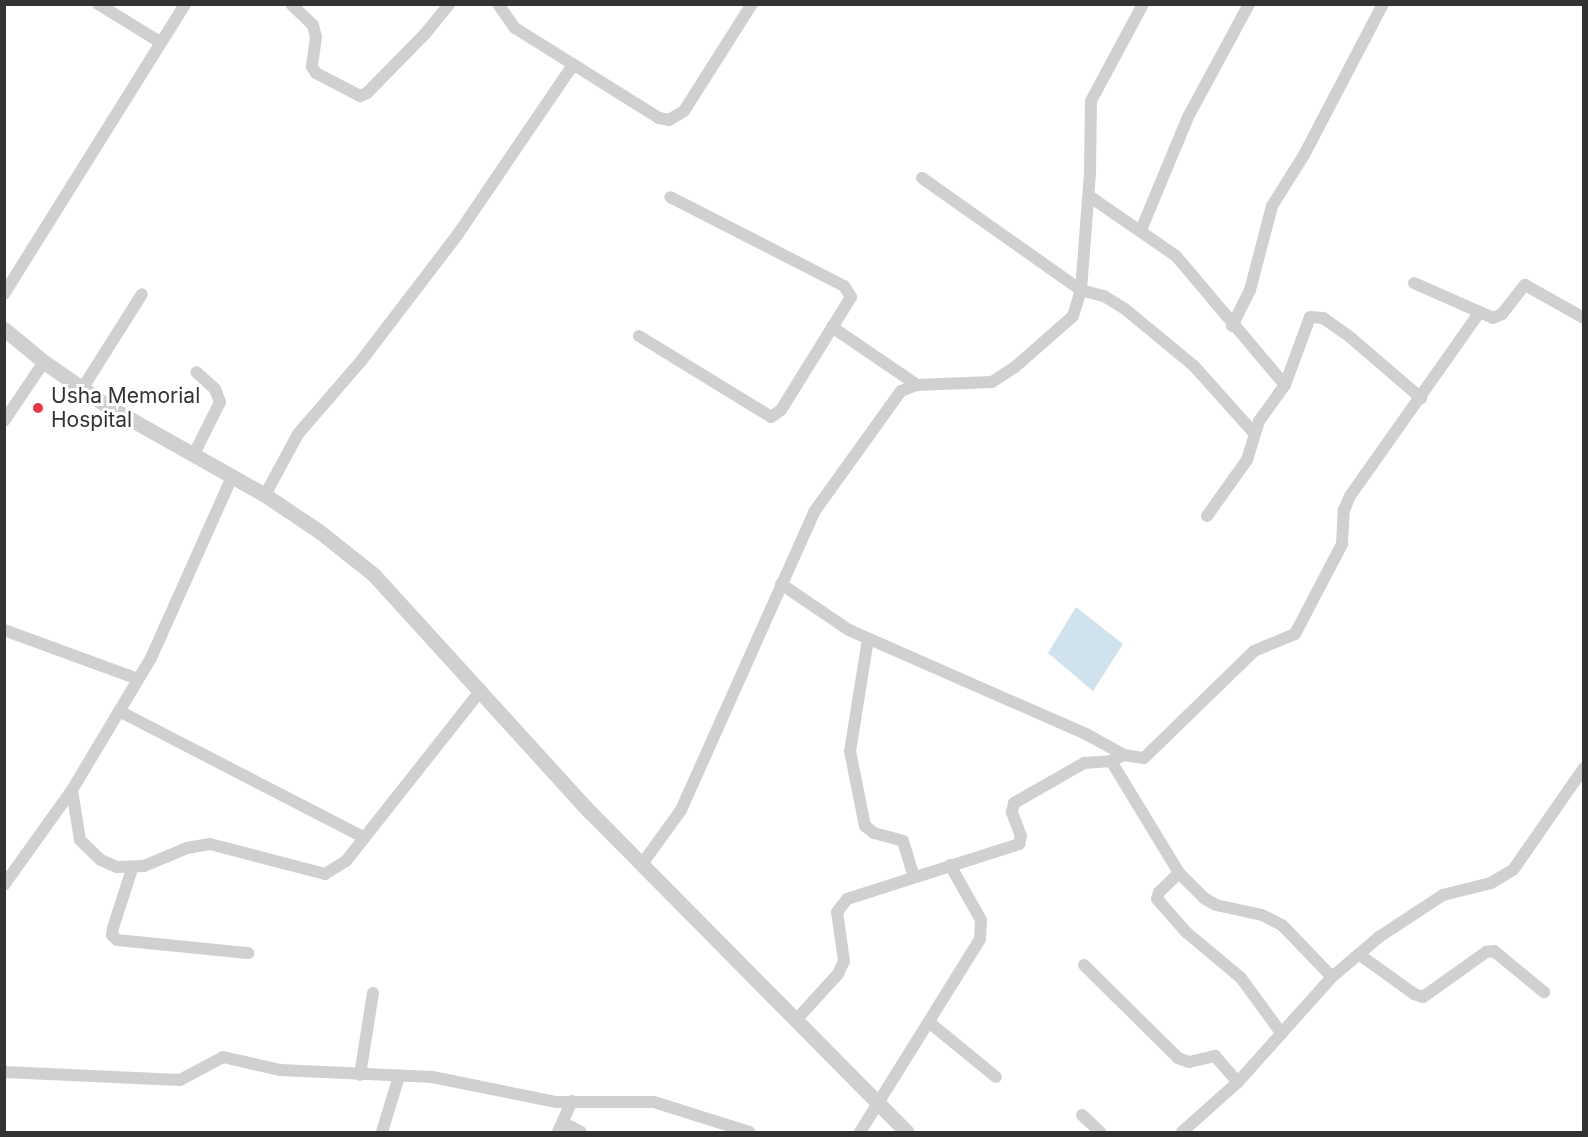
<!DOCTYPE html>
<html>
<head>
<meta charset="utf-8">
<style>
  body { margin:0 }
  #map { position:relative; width:1588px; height:1137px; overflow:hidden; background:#fff; font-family:Inter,sans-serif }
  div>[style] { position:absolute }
  .water>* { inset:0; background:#cfe2ee }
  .minor>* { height:12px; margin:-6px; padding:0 6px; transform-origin:6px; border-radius:6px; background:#d0d0d0 }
  .tertiary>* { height:15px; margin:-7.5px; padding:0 7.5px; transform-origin:7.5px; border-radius:7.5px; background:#d0d0d0 }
  .dots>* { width:16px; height:16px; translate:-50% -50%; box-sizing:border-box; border:3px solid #fff; border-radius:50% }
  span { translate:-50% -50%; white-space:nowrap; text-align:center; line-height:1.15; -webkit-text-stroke:6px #fff; paint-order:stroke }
  .poi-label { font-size:21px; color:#333 }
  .left { translate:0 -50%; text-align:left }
  .frame { position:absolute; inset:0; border:6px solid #333; pointer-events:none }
</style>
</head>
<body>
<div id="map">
  <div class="water">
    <i style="clip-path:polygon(1076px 607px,1123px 644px,1093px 691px,1048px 653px)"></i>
  </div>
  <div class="minor">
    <i style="left:98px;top:4px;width:73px;rotate:31.5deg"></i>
    <i style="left:291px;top:4px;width:30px;rotate:44deg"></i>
    <i style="left:313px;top:25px;width:12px;rotate:76deg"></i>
    <i style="left:316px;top:37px;width:30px;rotate:98deg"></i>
    <i style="left:312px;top:67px;width:7px;rotate:56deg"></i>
    <i style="left:316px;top:73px;width:50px;rotate:27.6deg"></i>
    <i style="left:360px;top:96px;width:8px;rotate:-23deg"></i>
    <i style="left:367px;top:93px;width:83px;rotate:-45.5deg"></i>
    <i style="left:425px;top:34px;width:38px;rotate:-51deg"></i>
    <i style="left:498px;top:4px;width:29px;rotate:55deg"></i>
    <i style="left:515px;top:28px;width:170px;rotate:32deg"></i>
    <i style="left:659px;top:118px;width:10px;rotate:11deg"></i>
    <i style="left:669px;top:120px;width:17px;rotate:-31deg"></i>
    <i style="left:684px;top:111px;width:127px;rotate:-57.6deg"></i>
    <i style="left:922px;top:178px;width:194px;rotate:35.2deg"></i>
    <i style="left:1081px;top:290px;width:24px;rotate:15deg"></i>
    <i style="left:1104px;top:296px;width:25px;rotate:32deg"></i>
    <i style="left:1125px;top:309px;width:89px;rotate:39.6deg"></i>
    <i style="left:1194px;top:366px;width:90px;rotate:48.2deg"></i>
    <i style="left:1089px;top:196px;width:106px;rotate:34.6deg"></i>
    <i style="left:1176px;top:256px;width:169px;rotate:49.8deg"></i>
    <i style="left:1141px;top:230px;width:122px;rotate:-67.4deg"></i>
    <i style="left:1188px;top:117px;width:128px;rotate:-61.6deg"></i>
    <i style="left:1414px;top:283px;width:86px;rotate:23.9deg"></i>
    <i style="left:1493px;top:318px;width:10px;rotate:-24deg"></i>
    <i style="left:1502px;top:314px;width:37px;rotate:-52deg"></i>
    <i style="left:1525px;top:285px;width:68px;rotate:29.2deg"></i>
    <i style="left:4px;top:294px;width:342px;rotate:-58deg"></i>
    <i style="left:1232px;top:326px;width:40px;rotate:-63.4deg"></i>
    <i style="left:1250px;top:290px;width:87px;rotate:-75.3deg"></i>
    <i style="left:1272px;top:206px;width:60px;rotate:-57.9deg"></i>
    <i style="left:1304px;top:155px;width:170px;rotate:-62.4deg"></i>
    <i style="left:832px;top:327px;width:103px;rotate:34.3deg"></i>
    <i style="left:639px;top:336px;width:155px;rotate:31.5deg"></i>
    <i style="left:771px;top:417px;width:12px;rotate:-35deg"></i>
    <i style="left:781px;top:410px;width:133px;rotate:-58.2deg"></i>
    <i style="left:851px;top:297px;width:13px;rotate:-122deg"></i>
    <i style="left:844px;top:286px;width:195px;rotate:-152.9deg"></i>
    <i style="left:82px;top:389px;width:112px;rotate:-57.7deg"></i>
    <i style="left:4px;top:421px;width:71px;rotate:-55.9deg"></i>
    <i style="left:193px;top:456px;width:60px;rotate:-63.4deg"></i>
    <i style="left:220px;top:402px;width:14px;rotate:-111deg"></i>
    <i style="left:215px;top:389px;width:25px;rotate:-138deg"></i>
    <i style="left:265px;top:495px;width:69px;rotate:-61.6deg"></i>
    <i style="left:298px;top:434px;width:96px;rotate:-49.2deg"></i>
    <i style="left:361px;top:361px;width:160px;rotate:-52.6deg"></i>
    <i style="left:458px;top:234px;width:204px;rotate:-55.8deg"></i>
    <i style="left:1207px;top:516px;width:69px;rotate:-54.5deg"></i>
    <i style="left:1247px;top:460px;width:41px;rotate:-72.9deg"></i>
    <i style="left:1259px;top:421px;width:44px;rotate:-54.2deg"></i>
    <i style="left:1285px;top:385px;width:72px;rotate:-69.8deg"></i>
    <i style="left:1310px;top:317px;width:13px;rotate:4deg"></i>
    <i style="left:1323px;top:318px;width:33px;rotate:35deg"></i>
    <i style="left:1350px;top:337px;width:94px;rotate:40.7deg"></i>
    <i style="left:781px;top:584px;width:82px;rotate:34.1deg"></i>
    <i style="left:849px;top:630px;width:259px;rotate:23.7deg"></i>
    <i style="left:1086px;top:734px;width:43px;rotate:28.9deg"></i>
    <i style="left:1124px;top:755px;width:20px;rotate:9deg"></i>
    <i style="left:1144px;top:758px;width:153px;rotate:-44.2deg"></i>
    <i style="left:1254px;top:651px;width:44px;rotate:-22.5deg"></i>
    <i style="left:1295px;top:634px;width:102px;rotate:-62.4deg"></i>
    <i style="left:1342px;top:544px;width:34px;rotate:-87deg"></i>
    <i style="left:1344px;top:510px;width:15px;rotate:-67deg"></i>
    <i style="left:1350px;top:496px;width:225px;rotate:-54.8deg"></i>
    <i style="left:4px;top:630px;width:143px;rotate:20.1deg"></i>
    <i style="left:868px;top:639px;width:113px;rotate:99.1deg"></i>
    <i style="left:850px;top:751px;width:76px;rotate:78.7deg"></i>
    <i style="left:865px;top:826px;width:11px;rotate:38deg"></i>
    <i style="left:874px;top:833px;width:30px;rotate:15deg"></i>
    <i style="left:903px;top:841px;width:37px;rotate:73deg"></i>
    <i style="left:119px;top:711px;width:275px;rotate:27.3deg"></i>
    <i style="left:1111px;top:761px;width:131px;rotate:58.7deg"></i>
    <i style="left:1179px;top:873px;width:35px;rotate:45deg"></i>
    <i style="left:1204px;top:898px;width:14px;rotate:30deg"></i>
    <i style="left:1216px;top:905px;width:47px;rotate:12.3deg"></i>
    <i style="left:1262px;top:915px;width:22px;rotate:27deg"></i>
    <i style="left:1282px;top:925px;width:72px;rotate:46.1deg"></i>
    <i style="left:72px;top:790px;width:51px;rotate:80.9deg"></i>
    <i style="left:80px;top:840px;width:29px;rotate:44deg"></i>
    <i style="left:101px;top:860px;width:17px;rotate:24deg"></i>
    <i style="left:117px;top:867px;width:27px;rotate:-2deg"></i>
    <i style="left:144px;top:866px;width:47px;rotate:-22.7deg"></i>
    <i style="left:187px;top:848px;width:23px;rotate:-10deg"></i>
    <i style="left:210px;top:844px;width:119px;rotate:14.6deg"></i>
    <i style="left:325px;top:874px;width:25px;rotate:-32deg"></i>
    <i style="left:346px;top:861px;width:218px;rotate:-51.7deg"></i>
    <i style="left:642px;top:864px;width:67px;rotate:-54.2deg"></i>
    <i style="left:681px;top:810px;width:326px;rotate:-65.9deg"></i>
    <i style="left:814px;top:512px;width:149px;rotate:-54.3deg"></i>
    <i style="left:901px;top:391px;width:17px;rotate:-21deg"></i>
    <i style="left:917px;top:385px;width:75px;rotate:-2.3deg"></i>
    <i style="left:992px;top:382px;width:27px;rotate:-33deg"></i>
    <i style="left:1015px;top:367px;width:77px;rotate:-41.3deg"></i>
    <i style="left:1073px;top:316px;width:27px;rotate:-73deg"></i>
    <i style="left:1081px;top:290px;width:118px;rotate:-85.6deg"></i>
    <i style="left:1090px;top:172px;width:71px;rotate:-89.2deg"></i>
    <i style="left:1091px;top:101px;width:110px;rotate:-61.8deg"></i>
    <i style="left:132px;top:869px;width:62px;rotate:107.9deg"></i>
    <i style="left:113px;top:928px;width:7px;rotate:98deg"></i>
    <i style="left:112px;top:935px;width:7px;rotate:45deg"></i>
    <i style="left:117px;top:940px;width:132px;rotate:5.7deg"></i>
    <i style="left:1179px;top:873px;width:28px;rotate:136deg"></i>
    <i style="left:1159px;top:892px;width:7px;rotate:106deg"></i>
    <i style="left:1157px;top:899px;width:44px;rotate:48.7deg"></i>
    <i style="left:1186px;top:932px;width:72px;rotate:39.9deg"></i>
    <i style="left:1241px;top:978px;width:69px;rotate:53.8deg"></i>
    <i style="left:4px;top:885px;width:117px;rotate:-54.4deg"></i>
    <i style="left:72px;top:790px;width:154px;rotate:-59.1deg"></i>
    <i style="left:151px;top:658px;width:198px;rotate:-65.9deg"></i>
    <i style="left:1360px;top:955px;width:67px;rotate:35.8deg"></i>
    <i style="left:1414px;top:994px;width:9px;rotate:18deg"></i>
    <i style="left:1423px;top:997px;width:77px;rotate:-35.5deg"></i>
    <i style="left:1486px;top:952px;width:8px;rotate:-7deg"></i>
    <i style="left:1494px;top:951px;width:65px;rotate:39.4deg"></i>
    <i style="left:1084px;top:965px;width:132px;rotate:44.7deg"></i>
    <i style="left:1178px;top:1058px;width:12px;rotate:20deg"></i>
    <i style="left:1189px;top:1062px;width:27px;rotate:-13deg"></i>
    <i style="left:1215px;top:1056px;width:35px;rotate:49deg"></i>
    <i style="left:797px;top:1019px;width:61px;rotate:-47.7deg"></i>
    <i style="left:838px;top:974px;width:14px;rotate:-65deg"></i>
    <i style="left:844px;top:961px;width:49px;rotate:-98.1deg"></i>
    <i style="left:837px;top:912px;width:16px;rotate:-52deg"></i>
    <i style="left:847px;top:899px;width:181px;rotate:-17.7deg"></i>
    <i style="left:1019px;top:844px;width:8px;rotate:-76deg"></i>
    <i style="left:1021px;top:836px;width:26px;rotate:-111deg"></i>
    <i style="left:1012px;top:812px;width:9px;rotate:-77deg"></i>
    <i style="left:1014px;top:803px;width:81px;rotate:-29.7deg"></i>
    <i style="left:1084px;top:763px;width:27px;rotate:-4deg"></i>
    <i style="left:1111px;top:761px;width:14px;rotate:-25deg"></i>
    <i style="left:930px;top:1023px;width:85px;rotate:39.3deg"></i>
    <i style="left:4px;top:1072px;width:176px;rotate:2.6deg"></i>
    <i style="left:180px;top:1080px;width:49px;rotate:-28.1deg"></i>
    <i style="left:223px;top:1057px;width:58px;rotate:12.8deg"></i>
    <i style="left:280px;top:1070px;width:152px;rotate:2.6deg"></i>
    <i style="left:432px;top:1077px;width:126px;rotate:11.4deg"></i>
    <i style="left:556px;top:1102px;width:98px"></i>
    <i style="left:654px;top:1102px;width:100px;rotate:17.5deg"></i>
    <i style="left:360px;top:1075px;width:83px;rotate:-81deg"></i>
    <i style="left:1082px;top:1115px;width:25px;rotate:43deg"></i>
    <i style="left:564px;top:1123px;width:19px;rotate:28deg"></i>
    <i style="left:382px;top:1132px;width:59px;rotate:-73.1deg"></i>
    <i style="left:558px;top:1132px;width:34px;rotate:-66deg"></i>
    <i style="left:860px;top:1132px;width:227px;rotate:-58.1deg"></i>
    <i style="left:980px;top:939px;width:19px;rotate:-87deg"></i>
    <i style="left:981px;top:920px;width:63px;rotate:-119.4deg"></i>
    <i style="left:1182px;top:1132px;width:75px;rotate:-41.8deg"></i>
    <i style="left:1238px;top:1082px;width:141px;rotate:-48.2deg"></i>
    <i style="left:1332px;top:977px;width:62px;rotate:-40.4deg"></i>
    <i style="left:1379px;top:937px;width:77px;rotate:-33.3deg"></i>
    <i style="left:1443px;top:895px;width:49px;rotate:-14deg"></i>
    <i style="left:1491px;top:883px;width:26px;rotate:-31deg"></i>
    <i style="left:1513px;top:870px;width:124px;rotate:-55.2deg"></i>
  </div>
  <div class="tertiary">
    <i style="left:4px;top:329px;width:52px;rotate:39.5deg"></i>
    <i style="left:44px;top:362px;width:79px;rotate:34.7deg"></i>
    <i style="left:109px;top:407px;width:179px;rotate:29.4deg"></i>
    <i style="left:265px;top:495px;width:66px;rotate:33.9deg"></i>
    <i style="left:320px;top:532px;width:69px;rotate:38.5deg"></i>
    <i style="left:374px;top:575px;width:321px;rotate:47.7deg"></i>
    <i style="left:590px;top:812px;width:450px;rotate:45.3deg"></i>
  </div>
  <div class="dots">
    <i style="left:38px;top:408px;background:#e63946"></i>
  </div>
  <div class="poi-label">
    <span class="left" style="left:51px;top:408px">Usha Memorial<br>Hospital</span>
  </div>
  <div class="frame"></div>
</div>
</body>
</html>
